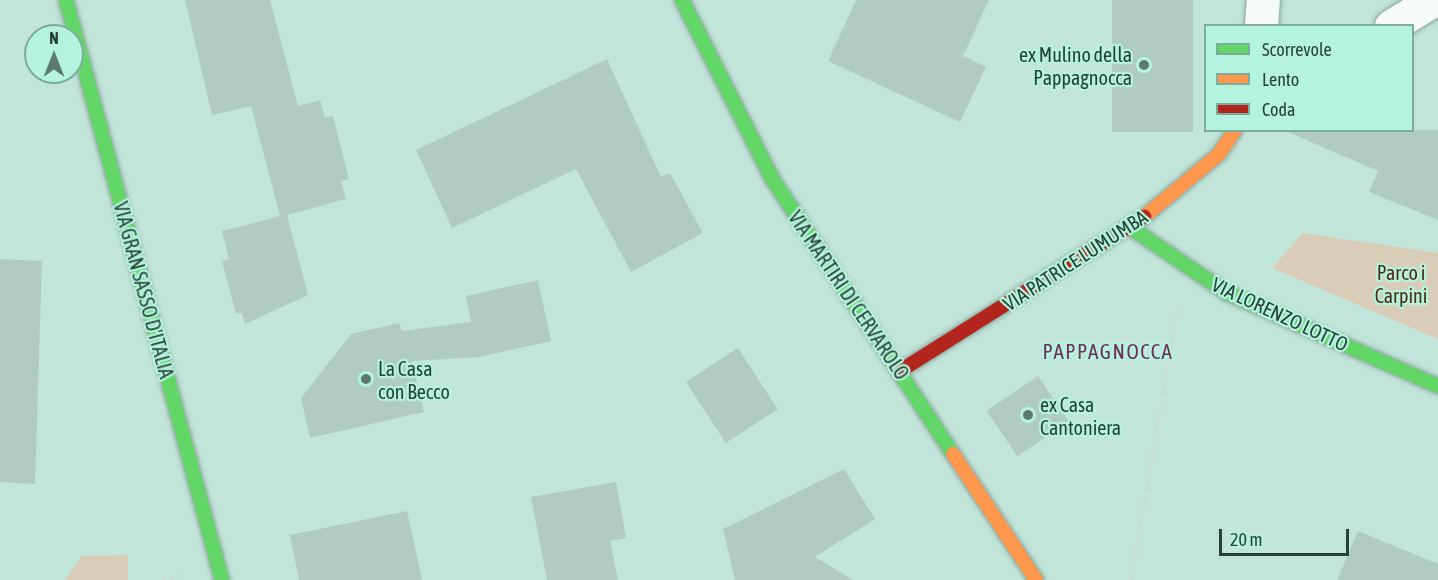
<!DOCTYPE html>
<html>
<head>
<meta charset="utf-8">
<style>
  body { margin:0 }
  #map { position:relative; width:1438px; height:580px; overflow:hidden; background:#c2e5d9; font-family:"Asap Condensed",sans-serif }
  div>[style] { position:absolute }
  .green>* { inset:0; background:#dacdb8 }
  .building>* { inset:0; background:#b0ccc2; transform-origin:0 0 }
  .path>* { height:4px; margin-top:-2px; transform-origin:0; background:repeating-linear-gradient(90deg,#cdd8d4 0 3px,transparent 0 7.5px) }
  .roads { filter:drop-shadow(0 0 2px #8ba79e) drop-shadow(0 0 2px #8ba79e) }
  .street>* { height:33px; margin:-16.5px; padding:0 16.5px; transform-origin:16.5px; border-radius:16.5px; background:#f6fbf9 }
  .fast>* { height:14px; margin:-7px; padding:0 7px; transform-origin:7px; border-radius:7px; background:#63d668 }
  .slow>* { height:14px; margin:-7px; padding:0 7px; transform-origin:7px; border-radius:7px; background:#ff974d }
  .jam>* { height:14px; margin:-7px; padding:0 7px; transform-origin:7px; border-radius:7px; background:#b3261e }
  .dots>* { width:16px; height:16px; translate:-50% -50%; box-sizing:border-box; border:3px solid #b4f3dd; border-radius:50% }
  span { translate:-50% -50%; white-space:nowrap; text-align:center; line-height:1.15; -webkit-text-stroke:4.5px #b4f3dd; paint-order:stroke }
  .poi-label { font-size:20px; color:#284138 }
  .right { translate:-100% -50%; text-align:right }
  .left { translate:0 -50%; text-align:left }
  .street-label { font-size:20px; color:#284138 }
  .park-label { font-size:20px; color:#522a11 }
  .neighbourhood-label { font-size:21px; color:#702f51; letter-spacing:1.5px }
  .legend { position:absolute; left:1204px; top:24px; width:210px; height:108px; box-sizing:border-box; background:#b4f3dd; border:2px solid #7cac9b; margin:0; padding:8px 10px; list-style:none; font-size:18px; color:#284138 }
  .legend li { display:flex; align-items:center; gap:12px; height:30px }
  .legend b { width:30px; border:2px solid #7cac9b }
  .north { position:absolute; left:24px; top:24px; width:60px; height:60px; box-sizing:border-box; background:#b4f3dd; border:2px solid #7cac9b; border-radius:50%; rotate:0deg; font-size:16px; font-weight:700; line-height:24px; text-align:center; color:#284138 }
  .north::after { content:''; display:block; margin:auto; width:21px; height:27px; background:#5e7a70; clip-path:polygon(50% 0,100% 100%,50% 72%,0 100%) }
  .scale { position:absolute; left:1219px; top:529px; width:130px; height:27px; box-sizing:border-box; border:3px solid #284138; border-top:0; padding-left:8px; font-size:18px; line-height:21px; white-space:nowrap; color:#284138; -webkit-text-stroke:4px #b4f3dd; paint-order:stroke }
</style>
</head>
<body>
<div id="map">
  <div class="green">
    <i style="clip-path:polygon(1303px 233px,1438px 253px,1438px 339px,1272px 268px)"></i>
    <i style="clip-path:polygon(128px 555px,128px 580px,65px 580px,82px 556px)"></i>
  </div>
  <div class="building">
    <i style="clip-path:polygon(185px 0,270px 0,298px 106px,320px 100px,325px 118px,333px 116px,349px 179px,341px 181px,346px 199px,287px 215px,308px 295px,245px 324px,242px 313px,236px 314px,222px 261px,229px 259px,222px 231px,280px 216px,251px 106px,212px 115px)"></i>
    <i style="clip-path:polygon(856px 0,989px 0,963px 56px,986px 67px,960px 122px,828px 61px)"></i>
    <i style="left:1112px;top:0;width:81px;height:132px"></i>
    <i style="clip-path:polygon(607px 59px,661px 177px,670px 173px,703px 233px,631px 272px,576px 169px,452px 228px,416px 150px)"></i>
    <i style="clip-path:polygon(1283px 130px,1438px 130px,1438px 220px,1369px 192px,1378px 171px)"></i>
    <i style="clip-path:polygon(0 259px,42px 261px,35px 484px,0 482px)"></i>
    <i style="clip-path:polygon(538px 280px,551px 341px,479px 357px,412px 361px,424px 412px,310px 438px,301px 398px,351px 334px,399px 323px,402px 331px,471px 322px,466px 296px)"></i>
    <i style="left:738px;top:348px;width:73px;height:62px;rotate:57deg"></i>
    <i style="left:1038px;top:376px;width:55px;height:62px;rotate:56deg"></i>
    <i style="clip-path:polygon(844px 469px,875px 519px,815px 557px,853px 580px,735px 580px,723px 529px)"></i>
    <i style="clip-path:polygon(616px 482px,626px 538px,610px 541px,618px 580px,547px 580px,531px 497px)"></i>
    <i style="clip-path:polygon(407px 511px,422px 580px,299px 580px,290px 535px)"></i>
    <i style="clip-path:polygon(1358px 531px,1438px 564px,1438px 580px,1337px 580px)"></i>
  </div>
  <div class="path">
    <i style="left:163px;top:580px;width:17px;rotate:-13deg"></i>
    <i style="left:1131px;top:580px;width:278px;rotate:-80.3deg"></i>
  </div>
  <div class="roads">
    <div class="street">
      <i style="left:1261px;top:26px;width:26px;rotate:-86deg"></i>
      <i style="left:1391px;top:26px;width:49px;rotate:-31.8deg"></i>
    </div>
    <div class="fast">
      <i style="left:66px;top:0;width:601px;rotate:74.95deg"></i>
      <i style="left:682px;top:0;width:202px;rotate:63.2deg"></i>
      <i style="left:773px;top:180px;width:328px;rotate:56.7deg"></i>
      <i style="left:1131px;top:228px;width:116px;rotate:34.1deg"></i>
      <i style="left:1227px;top:293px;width:231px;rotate:23.8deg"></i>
    </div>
    <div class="slow">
      <i style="left:1144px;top:217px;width:98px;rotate:-40deg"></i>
      <i style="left:1219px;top:154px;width:29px;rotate:-56deg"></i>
      <i style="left:953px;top:454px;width:151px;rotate:56.6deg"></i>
    </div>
    <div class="jam">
      <i style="left:900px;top:371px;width:289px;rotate:-32.3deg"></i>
    </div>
  </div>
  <div class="dots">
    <i style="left:1144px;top:65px;background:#5e7a70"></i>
    <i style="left:366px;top:379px;background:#5e7a70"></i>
    <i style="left:1028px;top:415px;background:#5e7a70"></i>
  </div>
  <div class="poi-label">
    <span class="right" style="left:1132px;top:66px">ex Mulino della<br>Pappagnocca</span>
    <span class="left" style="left:378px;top:380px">La Casa<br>con Becco</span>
    <span class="left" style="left:1040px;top:416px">ex Casa<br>Cantoniera</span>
  </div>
  <div class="street-label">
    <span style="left:1075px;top:260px;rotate:-33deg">VIA PATRICE LUMUMBA</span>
    <span style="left:144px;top:290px;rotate:75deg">VIA GRAN SASSO D'ITALIA</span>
    <span style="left:849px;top:295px;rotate:56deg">VIA MARTIRI DI CERVAROLO</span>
    <span style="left:1280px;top:314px;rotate:25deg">VIA LORENZO LOTTO</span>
  </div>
  <div class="park-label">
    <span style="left:1401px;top:284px">Parco i<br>Carpini</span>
  </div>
  <div class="neighbourhood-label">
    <span style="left:1108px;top:351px">PAPPAGNOCCA</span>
  </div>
  <ul class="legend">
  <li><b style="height:8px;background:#63d668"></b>Scorrevole</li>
  <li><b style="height:8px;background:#ff974d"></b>Lento</li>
  <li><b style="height:8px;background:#b3261e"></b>Coda</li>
  </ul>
  <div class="north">N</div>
  <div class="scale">20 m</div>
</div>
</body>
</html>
